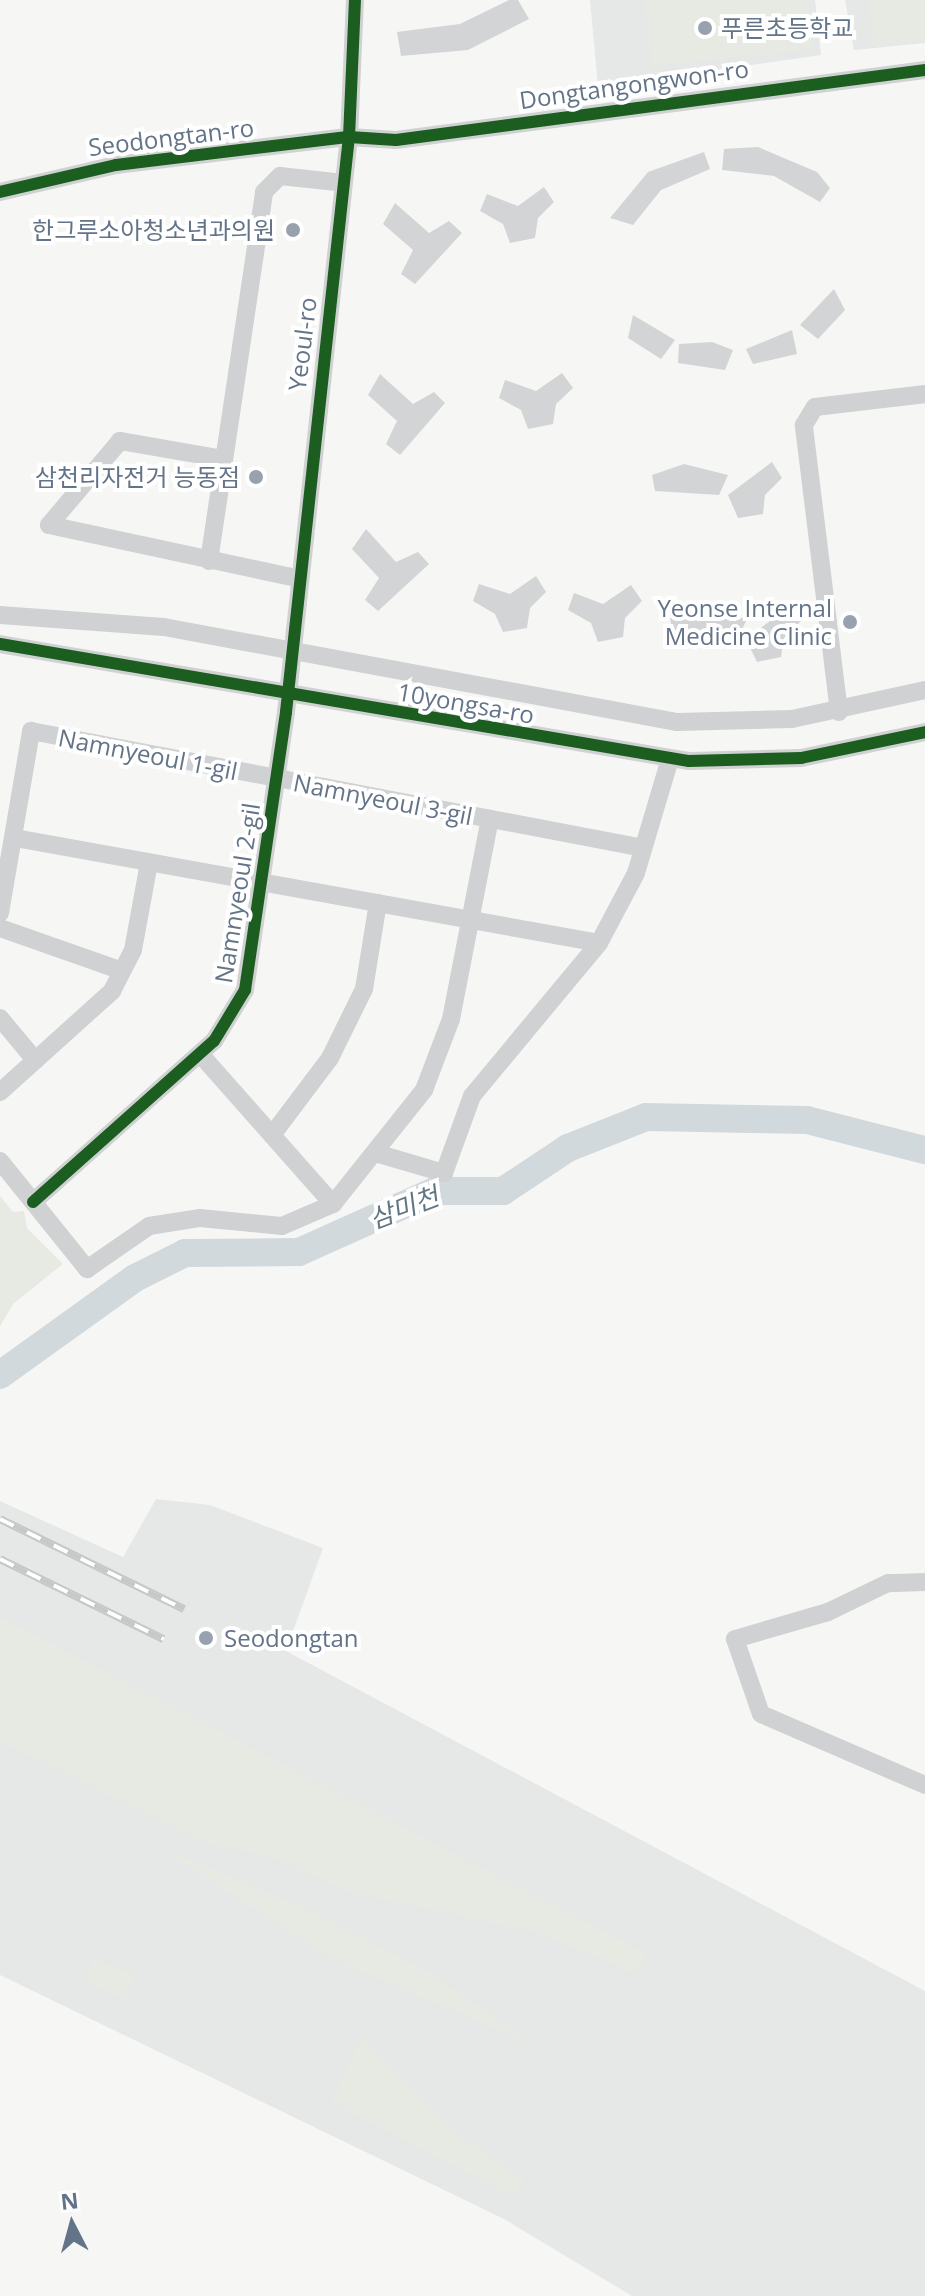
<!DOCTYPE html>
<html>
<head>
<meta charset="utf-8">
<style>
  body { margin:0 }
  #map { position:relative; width:925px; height:2296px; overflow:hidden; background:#f6f7f5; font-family:"Open Sans","Noto Sans KR",sans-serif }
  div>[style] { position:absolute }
  .built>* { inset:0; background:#e6e8e8 }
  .green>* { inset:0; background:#e6eae3; transform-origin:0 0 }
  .river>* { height:28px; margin:-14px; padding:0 14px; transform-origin:14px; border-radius:14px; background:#d2d9dc }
  .building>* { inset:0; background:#d3d4d5 }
  .minor>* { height:18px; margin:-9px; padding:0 9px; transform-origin:9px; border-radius:9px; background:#d0d1d2 }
  .rail>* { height:8px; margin-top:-4px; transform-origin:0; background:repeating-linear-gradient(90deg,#fff 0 15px,#c6c7c8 0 30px); box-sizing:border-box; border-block:2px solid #c6c7c8 }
  .cycleway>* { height:12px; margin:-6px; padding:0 6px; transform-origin:6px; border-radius:6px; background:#1b5e20 }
  .dots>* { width:22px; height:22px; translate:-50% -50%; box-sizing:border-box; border:4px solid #fff; border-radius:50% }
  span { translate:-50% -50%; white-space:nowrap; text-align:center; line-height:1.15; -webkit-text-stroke:8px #fff; paint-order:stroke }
  .poi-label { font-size:24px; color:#647488 }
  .left { translate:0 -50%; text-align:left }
  .right { translate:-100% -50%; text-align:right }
  .street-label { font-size:24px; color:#647488 }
  .water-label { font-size:26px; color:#607683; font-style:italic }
  .north { position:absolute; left:32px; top:2184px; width:80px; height:80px; -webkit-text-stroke:6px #fff; paint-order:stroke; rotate:354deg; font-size:22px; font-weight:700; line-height:32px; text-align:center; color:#647488 }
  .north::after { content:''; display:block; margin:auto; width:28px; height:36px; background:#647488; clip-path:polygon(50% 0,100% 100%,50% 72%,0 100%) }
</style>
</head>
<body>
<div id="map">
  <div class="built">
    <i style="clip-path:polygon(590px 0,815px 0,821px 55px,598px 87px)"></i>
    <i style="clip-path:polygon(845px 0,925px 0,925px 43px,854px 50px)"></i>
    <i style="clip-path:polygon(156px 1499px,210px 1505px,323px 1548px,286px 1651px,925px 1991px,925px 2296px,632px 2296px,504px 2219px,0 1975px,0 1501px,123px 1557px)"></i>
  </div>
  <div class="green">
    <i style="clip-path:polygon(645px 0,808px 0,813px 49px,652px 66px)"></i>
    <i style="clip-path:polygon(868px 0,925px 0,925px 40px,874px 46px)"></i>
    <i style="clip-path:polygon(0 1196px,13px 1212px,24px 1211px,27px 1228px,63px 1264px,14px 1303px,0 1326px)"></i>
    <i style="clip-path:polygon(0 1617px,647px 1954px,636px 1974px,537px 1932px,352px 1893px,274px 1858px,208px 1844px,0 1741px)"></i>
    <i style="clip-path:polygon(159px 1847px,316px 1913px,431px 1974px,533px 2044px,328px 1957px)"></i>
    <i style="left:94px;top:1958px;width:44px;height:25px;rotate:24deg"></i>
    <i style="clip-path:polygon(362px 2036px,462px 2136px,525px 2181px,515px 2197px,331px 2102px)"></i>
  </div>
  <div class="river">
    <i style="left:0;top:1375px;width:166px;rotate:-35.7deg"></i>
    <i style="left:135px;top:1278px;width:56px;rotate:-26.6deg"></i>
    <i style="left:185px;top:1253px;width:114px;rotate:-0.5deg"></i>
    <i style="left:299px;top:1252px;width:149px;rotate:-24.2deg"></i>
    <i style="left:435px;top:1191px;width:68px"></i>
    <i style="left:503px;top:1191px;width:78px;rotate:-33.5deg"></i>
    <i style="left:568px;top:1148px;width:84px;rotate:-21.7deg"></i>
    <i style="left:646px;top:1117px;width:161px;rotate:1.1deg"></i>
    <i style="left:807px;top:1120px;width:122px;rotate:14.3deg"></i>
  </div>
  <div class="building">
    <i style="clip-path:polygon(509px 0,518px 0,529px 19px,468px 50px,401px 56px,397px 32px,460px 24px)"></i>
    <i style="clip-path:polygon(758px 147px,817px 172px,830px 188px,820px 202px,774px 176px,722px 170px,724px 149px)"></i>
    <i style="clip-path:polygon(704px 152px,710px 169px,661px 190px,633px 225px,610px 218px,648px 172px)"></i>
    <i style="clip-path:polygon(544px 187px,554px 202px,538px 218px,535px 238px,510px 243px,503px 224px,480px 211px,487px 194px,518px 206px)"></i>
    <i style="clip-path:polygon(395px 203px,429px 233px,449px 221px,462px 233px,415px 284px,401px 274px,413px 250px,383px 224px)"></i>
    <i style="clip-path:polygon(834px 289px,845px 310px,818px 339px,800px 325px)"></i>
    <i style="clip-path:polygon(633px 315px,675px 340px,661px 359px,628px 338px)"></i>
    <i style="clip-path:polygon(792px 330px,797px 354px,753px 364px,746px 349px)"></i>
    <i style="clip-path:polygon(712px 342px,733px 350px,725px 370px,678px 363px,679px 344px)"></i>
    <i style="clip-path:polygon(562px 373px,573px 388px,556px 404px,553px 424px,528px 429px,521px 410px,499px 398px,505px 380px,536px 391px)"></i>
    <i style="clip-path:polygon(380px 374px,413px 404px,434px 392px,445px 403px,400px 455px,386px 444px,397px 421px,368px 395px)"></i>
    <i style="clip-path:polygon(772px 462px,782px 478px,765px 495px,763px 514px,738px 518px,728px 495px)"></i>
    <i style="clip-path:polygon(684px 464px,728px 475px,719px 495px,655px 491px,652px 475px)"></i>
    <i style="clip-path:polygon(366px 529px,396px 562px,418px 552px,429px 564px,378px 611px,365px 600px,379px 578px,352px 549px)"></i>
    <i style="clip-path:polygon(536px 576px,546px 592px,530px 608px,527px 628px,503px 632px,495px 614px,473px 601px,479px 584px,510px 594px)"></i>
    <i style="clip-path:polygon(631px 585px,642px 601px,625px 618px,623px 637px,598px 642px,591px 623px,568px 610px,574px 593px,603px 604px)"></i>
    <i style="clip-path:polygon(790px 606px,801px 621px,784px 638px,781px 657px,757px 662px,746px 639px)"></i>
    <i style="clip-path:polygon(703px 608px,747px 619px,738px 638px,673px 635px,670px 618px)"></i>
  </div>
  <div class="minor">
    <i style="left:0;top:192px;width:119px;rotate:-13.1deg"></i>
    <i style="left:116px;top:165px;width:235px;rotate:-6.9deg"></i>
    <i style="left:349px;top:137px;width:47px;rotate:3.7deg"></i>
    <i style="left:396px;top:140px;width:534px;rotate:-7.54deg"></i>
    <i style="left:224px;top:459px;width:106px;rotate:-170.2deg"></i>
    <i style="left:120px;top:441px;width:110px;rotate:130.2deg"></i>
    <i style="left:49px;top:525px;width:253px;rotate:12.1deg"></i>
    <i style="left:209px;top:561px;width:373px;rotate:-81.5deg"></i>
    <i style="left:264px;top:192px;width:23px;rotate:-45deg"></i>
    <i style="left:280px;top:176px;width:64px;rotate:6.2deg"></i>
    <i style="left:0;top:615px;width:164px;rotate:4.2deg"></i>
    <i style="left:164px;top:627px;width:522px;rotate:10.49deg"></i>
    <i style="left:677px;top:722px;width:115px;rotate:-1.5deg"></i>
    <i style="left:792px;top:719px;width:136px;rotate:-12.3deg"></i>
    <i style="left:0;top:644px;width:699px;rotate:9.64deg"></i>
    <i style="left:689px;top:761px;width:112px;rotate:-1.5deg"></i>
    <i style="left:801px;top:758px;width:127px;rotate:-11.8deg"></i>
    <i style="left:839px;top:712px;width:289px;rotate:-97deg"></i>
    <i style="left:804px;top:425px;width:21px;rotate:-59deg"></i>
    <i style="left:815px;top:407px;width:111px;rotate:-6.7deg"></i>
    <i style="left:15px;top:838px;width:593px;rotate:10.19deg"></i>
    <i style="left:0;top:913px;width:185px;rotate:-80.3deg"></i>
    <i style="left:31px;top:731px;width:623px;rotate:10.82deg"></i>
    <i style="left:0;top:928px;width:129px;rotate:19.4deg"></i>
    <i style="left:0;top:1018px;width:55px;rotate:50.2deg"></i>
    <i style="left:201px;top:1055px;width:199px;rotate:48.5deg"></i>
    <i style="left:0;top:1092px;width:151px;rotate:-42deg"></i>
    <i style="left:112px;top:991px;width:46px;rotate:-62.9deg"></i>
    <i style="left:133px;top:950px;width:88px;rotate:-79.6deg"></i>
    <i style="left:272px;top:1135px;width:96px;rotate:-53deg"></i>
    <i style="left:330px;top:1058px;width:77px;rotate:-63.8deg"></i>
    <i style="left:364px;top:989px;width:87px;rotate:-80.8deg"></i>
    <i style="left:379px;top:1154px;width:68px;rotate:16.3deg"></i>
    <i style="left:444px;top:1173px;width:82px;rotate:-70deg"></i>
    <i style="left:472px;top:1096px;width:199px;rotate:-50.3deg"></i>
    <i style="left:599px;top:943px;width:79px;rotate:-62.1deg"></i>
    <i style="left:636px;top:873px;width:119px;rotate:-73.4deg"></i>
    <i style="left:0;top:1161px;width:139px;rotate:51.1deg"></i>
    <i style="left:87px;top:1269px;width:75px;rotate:-34.7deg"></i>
    <i style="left:149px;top:1226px;width:52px;rotate:-8.9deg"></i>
    <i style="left:200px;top:1218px;width:82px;rotate:5.6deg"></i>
    <i style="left:282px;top:1226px;width:56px;rotate:-23.3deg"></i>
    <i style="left:333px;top:1204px;width:146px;rotate:-51.4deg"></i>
    <i style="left:424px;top:1090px;width:76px;rotate:-69.2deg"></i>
    <i style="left:451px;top:1019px;width:204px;rotate:-79deg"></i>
    <i style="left:33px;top:1202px;width:242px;rotate:-41.7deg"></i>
    <i style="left:214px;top:1041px;width:60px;rotate:-58.7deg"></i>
    <i style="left:245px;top:990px;width:281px;rotate:-81.6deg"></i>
    <i style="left:286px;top:712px;width:578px;rotate:-83.75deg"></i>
    <i style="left:349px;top:137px;width:137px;rotate:-87.5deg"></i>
    <i style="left:925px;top:1582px;width:37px;rotate:178deg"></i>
    <i style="left:888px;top:1583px;width:67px;rotate:154.2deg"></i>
    <i style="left:828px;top:1612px;width:97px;rotate:163.8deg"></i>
    <i style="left:735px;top:1639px;width:79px;rotate:70.9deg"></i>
    <i style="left:761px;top:1714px;width:179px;rotate:23.4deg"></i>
  </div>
  <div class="rail">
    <i style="left:0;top:1519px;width:205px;rotate:26.1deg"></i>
    <i style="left:0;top:1559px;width:182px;rotate:26.1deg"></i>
  </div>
  <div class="cycleway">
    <i style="left:0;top:192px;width:119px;rotate:-13.1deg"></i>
    <i style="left:116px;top:165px;width:235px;rotate:-6.9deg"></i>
    <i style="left:349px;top:137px;width:47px;rotate:3.7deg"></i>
    <i style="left:396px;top:140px;width:534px;rotate:-7.54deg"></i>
    <i style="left:0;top:644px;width:699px;rotate:9.64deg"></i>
    <i style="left:689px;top:761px;width:112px;rotate:-1.5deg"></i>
    <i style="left:801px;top:758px;width:127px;rotate:-11.8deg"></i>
    <i style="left:33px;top:1202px;width:242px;rotate:-41.7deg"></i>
    <i style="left:214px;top:1041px;width:60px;rotate:-58.7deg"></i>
    <i style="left:245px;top:990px;width:281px;rotate:-81.6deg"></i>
    <i style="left:286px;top:712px;width:578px;rotate:-83.75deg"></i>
    <i style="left:349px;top:137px;width:137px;rotate:-87.5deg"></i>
  </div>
  <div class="dots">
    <i style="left:705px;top:28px;background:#97a2ae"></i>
    <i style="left:293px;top:230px;background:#97a2ae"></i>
    <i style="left:256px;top:477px;background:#97a2ae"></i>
    <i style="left:850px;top:622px;background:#97a2ae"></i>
    <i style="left:206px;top:1638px;background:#97a2ae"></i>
  </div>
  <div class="poi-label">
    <span class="left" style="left:721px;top:28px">푸른초등학교</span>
    <span class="right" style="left:275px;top:230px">한그루소아청소년과의원</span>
    <span class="right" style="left:240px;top:477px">삼천리자전거 능동점</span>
    <span class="right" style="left:832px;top:622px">Yeonse Internal<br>Medicine Clinic</span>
    <span class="left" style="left:224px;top:1638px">Seodongtan</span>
  </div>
  <div class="street-label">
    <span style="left:634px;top:84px;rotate:-8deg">Dongtangongwon-ro</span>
    <span style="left:171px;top:137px;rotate:-7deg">Seodongtan-ro</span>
    <span style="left:302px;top:344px;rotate:-83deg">Yeoul-ro</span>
    <span style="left:466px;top:703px;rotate:10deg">10yongsa-ro</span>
    <span style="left:148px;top:754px;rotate:11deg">Namnyeoul 1-gil</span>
    <span style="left:383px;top:799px;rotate:11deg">Namnyeoul 3-gil</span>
    <span style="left:237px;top:893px;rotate:-81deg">Namnyeoul 2-gil</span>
  </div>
  <div class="water-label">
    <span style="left:404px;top:1208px;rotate:-21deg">삼미천</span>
  </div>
  <div class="north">N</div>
</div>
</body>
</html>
